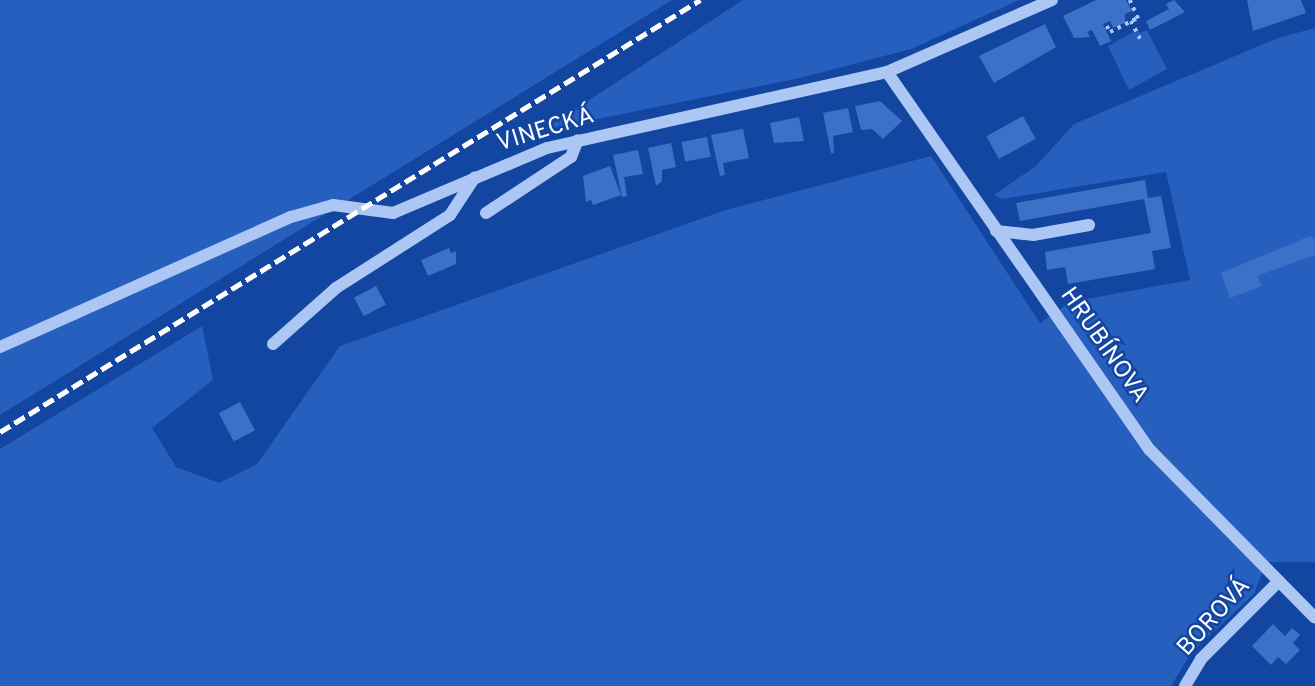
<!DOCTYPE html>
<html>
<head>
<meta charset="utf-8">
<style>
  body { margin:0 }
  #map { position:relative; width:1315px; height:686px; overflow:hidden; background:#1346a0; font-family:Overpass,sans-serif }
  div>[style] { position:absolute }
  .green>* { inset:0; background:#265fbe }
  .building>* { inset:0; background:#3d70c7; transform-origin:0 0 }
  .path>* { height:3.5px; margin-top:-1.75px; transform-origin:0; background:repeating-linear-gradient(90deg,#acc7f4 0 3.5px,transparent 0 8.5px) }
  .minor>* { height:12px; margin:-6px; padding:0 6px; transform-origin:6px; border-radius:6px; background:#acc7f4 }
  .rail>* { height:5px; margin-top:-2.5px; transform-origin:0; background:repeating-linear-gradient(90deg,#fff 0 12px,transparent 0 17px) }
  span { translate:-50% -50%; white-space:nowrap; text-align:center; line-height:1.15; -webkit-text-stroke:5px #1346a0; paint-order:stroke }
  .street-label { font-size:24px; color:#fff }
</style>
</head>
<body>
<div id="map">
  <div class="green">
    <i style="clip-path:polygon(0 0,672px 0,0 415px)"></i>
    <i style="clip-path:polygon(743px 0,1019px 0,911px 49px,800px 78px,543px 130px)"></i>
    <i style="clip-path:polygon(1315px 28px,1315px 562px,1266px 562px,1254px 594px,1191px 653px,1171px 686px,0 686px,0 449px,202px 326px,213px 380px,152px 428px,176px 467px,219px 483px,257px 464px,340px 346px,726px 210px,931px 156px,1040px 323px,1070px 302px,1190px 280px,1166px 172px,1002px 199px,994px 195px,1036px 166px,1074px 124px,1278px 38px)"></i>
    <i style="clip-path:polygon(1137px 30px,1140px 33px,1147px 30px,1167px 69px,1129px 90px,1108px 46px)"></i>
  </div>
  <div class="building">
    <i style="clip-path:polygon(1096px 0,1126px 0,1132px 11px,1125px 14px,1125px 23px,1113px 28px,1110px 21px,1103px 24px,1111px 41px,1100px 46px,1092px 30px,1087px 32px,1090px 37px,1074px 38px,1063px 16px)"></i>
    <i style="clip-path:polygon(1174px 0,1185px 12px,1150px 30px,1146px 21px,1169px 9px,1166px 4px)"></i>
    <i style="clip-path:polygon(1247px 0,1301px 0,1306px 13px,1253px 31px)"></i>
    <i style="clip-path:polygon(1045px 24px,1056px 47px,994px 83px,979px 56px)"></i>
    <i style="clip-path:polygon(880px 101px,902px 121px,883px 139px,872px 129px,861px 130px,855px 106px)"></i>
    <i style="clip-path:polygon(848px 108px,853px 132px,833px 136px,834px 153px,831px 153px,823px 113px)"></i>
    <i style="left:1023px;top:116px;width:26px;height:42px;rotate:61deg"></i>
    <i style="clip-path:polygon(799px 117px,804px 141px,774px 143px,770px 123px)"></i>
    <i style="clip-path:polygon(743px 129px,749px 158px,723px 163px,725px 175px,720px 176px,711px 135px)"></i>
    <i style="left:707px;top:137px;width:20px;height:26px;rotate:79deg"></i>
    <i style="clip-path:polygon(671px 143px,676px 167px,662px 170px,662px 181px,656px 186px,648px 148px)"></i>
    <i style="clip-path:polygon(638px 150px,643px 174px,624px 177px,627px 196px,622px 197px,613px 155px)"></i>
    <i style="clip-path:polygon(610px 166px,621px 195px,593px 205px,591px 200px,586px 202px,583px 176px)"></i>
    <i style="clip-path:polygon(1145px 180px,1148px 198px,1161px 196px,1171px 248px,1152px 251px,1155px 269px,1068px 284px,1065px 267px,1047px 270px,1045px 252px,1151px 233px,1144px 199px,1020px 221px,1016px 203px)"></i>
    <i style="clip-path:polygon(1310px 236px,1315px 240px,1315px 255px,1257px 276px,1262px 286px,1230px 298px,1221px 273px)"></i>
    <i style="clip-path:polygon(449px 248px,451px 253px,456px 251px,456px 264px,428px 276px,421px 260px)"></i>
    <i style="left:376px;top:286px;width:21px;height:25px;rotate:62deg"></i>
    <i style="left:240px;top:402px;width:32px;height:24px;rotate:62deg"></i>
    <i style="clip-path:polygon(1273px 624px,1285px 636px,1292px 628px,1300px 635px,1293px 643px,1300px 650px,1286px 664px,1278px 657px,1271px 665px,1252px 646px)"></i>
  </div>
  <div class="path">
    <i style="left:1130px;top:0;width:22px;rotate:66deg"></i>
    <i style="left:1131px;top:21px;width:20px;rotate:63deg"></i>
    <i style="left:1107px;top:26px;width:7px;rotate:63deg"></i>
    <i style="left:1110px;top:32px;width:31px;rotate:-27deg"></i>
  </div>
  <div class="minor">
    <i style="left:887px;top:72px;width:460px;rotate:55.2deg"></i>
    <i style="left:1150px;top:450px;width:235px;rotate:45.5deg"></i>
    <i style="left:486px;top:213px;width:102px;rotate:-33.4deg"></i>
    <i style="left:571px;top:157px;width:18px;rotate:-68deg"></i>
    <i style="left:996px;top:231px;width:37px;rotate:6deg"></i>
    <i style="left:1033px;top:235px;width:57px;rotate:-10.1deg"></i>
    <i style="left:273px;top:344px;width:84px;rotate:-41.6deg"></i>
    <i style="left:336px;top:288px;width:135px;rotate:-32.6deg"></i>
    <i style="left:450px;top:215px;width:45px;rotate:-56.7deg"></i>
    <i style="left:0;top:347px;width:319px;rotate:-24.1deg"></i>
    <i style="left:291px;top:217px;width:44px;rotate:-15.9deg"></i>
    <i style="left:333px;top:205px;width:61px;rotate:7.6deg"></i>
    <i style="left:393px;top:213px;width:167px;rotate:-22.9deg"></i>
    <i style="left:547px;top:148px;width:348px;rotate:-12.6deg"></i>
    <i style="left:887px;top:72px;width:180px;rotate:-23.6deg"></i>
    <i style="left:1185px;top:686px;width:31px;rotate:-59deg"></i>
    <i style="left:1201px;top:659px;width:110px;rotate:-45deg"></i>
  </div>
  <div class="rail">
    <i style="left:0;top:432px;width:823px;rotate:-31.68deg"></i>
  </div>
  <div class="street-label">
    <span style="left:546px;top:131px;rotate:-17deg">VINECKÁ</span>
    <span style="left:1103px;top:346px;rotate:55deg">HRUBÍNOVA</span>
    <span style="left:1215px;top:618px;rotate:-48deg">BOROVÁ</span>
  </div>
</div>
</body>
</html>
